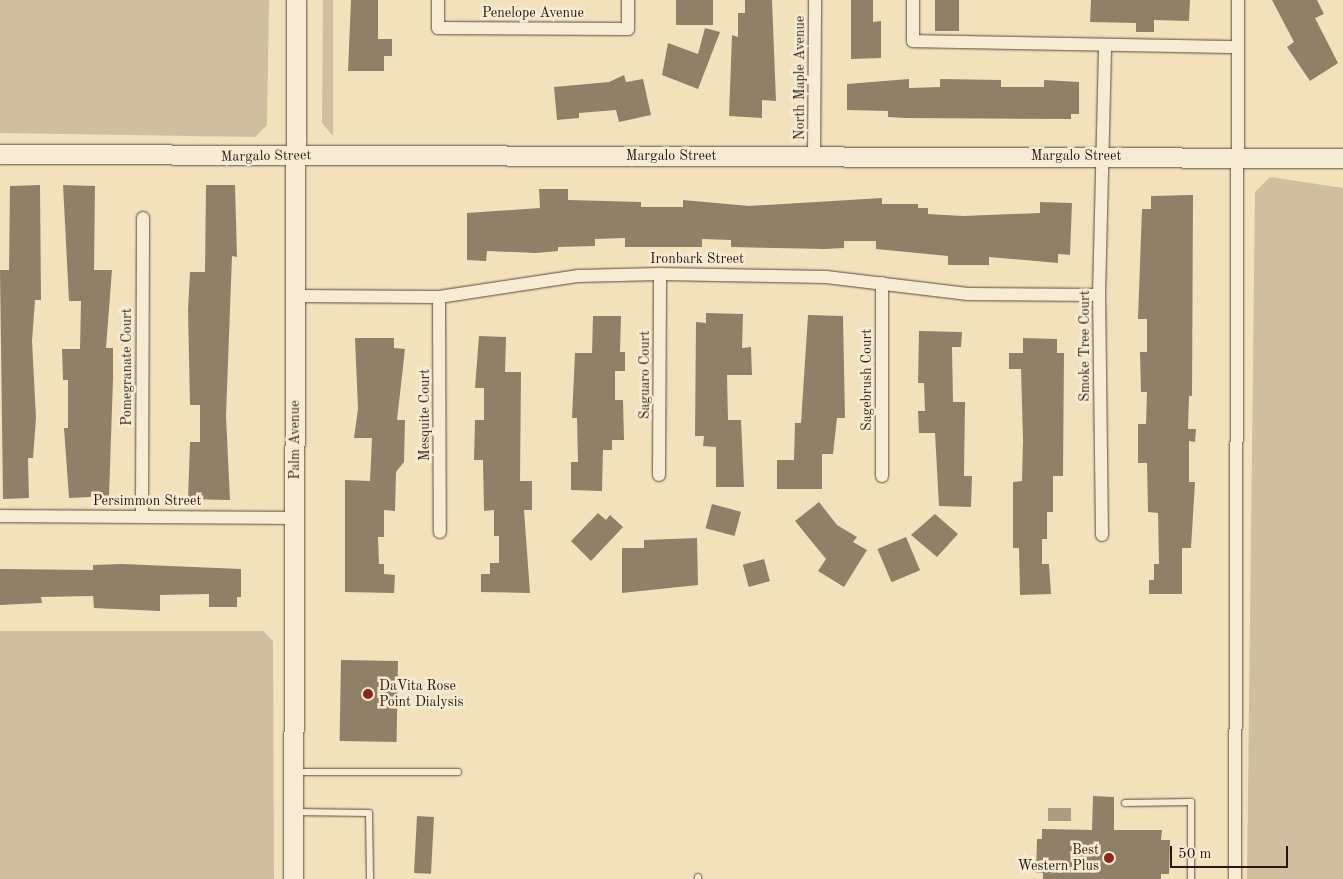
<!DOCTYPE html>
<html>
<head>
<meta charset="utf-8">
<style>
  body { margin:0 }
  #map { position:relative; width:1343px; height:879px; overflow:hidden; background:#f1e2bc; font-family:"Old Standard TT",serif }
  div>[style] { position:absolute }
  .green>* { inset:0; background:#cfbf9e }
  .water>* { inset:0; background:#ad9d80; transform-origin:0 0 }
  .building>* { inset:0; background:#918068; transform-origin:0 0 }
  .roads { filter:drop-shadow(0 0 1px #5c4938) drop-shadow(0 0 1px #5c4938) }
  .lane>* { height:6px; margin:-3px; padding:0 3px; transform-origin:3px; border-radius:3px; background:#f6ecd3 }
  .street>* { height:12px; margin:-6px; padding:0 6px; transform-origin:6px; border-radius:6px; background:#f6ecd3 }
  .secondary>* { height:19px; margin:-9.5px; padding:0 9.5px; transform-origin:9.5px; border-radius:9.5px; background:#f6ecd3 }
  .dots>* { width:14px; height:14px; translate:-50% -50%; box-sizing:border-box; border:2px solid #f6ecd3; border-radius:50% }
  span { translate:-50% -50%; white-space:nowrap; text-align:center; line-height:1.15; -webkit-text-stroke:5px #f6ecd3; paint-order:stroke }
  .street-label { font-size:14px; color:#2a160c }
  .poi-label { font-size:14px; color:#2a160c }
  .left { translate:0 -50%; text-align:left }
  .right { translate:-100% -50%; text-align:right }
  .scale { position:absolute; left:1170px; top:846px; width:118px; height:22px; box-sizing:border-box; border:2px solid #2a160c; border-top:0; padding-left:6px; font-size:15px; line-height:18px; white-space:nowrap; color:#2a160c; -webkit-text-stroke:4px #f6ecd3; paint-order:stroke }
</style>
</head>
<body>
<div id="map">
  <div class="green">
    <i style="clip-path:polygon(0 0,269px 0,267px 125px,255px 137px,0 133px)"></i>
    <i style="clip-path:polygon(323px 0,333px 0,333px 136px,322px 123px)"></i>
    <i style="clip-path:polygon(1270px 177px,1343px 188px,1343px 879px,1247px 879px,1255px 192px)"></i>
    <i style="clip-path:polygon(0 631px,263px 631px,273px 641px,274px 879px,0 879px)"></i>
  </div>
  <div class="water">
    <i style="left:1048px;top:808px;width:23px;height:13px"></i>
  </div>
  <div class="building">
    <i style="clip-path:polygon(351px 0,378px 0,378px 39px,392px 39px,392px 56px,384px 56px,384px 71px,348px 71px)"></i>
    <i style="left:676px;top:0;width:37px;height:25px"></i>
    <i style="clip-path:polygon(745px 0,772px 0,776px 101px,762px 100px,762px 118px,729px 116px,732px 35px,738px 37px,738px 13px,745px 13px)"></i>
    <i style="clip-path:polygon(851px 0,873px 0,873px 22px,881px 21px,881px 58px,851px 59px)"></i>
    <i style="left:935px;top:0;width:24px;height:31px"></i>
    <i style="clip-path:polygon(1091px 0,1190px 0,1189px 21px,1154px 20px,1154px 32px,1136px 32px,1136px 23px,1090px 22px)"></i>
    <i style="clip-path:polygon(1272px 0,1317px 0,1324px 14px,1315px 18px,1338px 63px,1310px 81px,1287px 47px,1294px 42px)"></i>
    <i style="clip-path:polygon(705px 28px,720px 32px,698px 89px,662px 75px,668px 43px,698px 54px)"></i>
    <i style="clip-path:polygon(624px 75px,626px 82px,643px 79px,651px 115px,619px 122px,616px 110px,579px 113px,579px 118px,557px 120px,554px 87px,609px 82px)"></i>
    <i style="clip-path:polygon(909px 79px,909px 88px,940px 87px,940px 79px,1001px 80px,1001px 87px,1044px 87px,1044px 80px,1079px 82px,1079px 114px,1071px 114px,1071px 119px,905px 118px,888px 117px,888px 111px,847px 110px,847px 84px)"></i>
    <i style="clip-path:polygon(40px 185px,41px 300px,35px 300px,32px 341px,36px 418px,33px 458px,28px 458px,29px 498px,3px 499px,0 270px,9px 270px,10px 186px)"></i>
    <i style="clip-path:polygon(63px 185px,95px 186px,94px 270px,112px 270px,106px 348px,113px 348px,113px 379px,109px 496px,69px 498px,64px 428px,68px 428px,68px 380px,63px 380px,62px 349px,80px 349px,81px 301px,69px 301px)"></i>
    <i style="clip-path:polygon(206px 185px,235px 185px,237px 257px,232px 256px,226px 416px,230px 500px,188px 499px,190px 442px,200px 442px,200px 405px,190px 405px,188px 310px,190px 272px,205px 272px)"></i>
    <i style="clip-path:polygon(539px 189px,568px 189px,568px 200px,641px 202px,641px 207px,683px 207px,683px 200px,749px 206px,882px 198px,882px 204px,918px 204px,918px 208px,928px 208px,928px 214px,963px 216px,1040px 213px,1040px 202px,1072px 203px,1070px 255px,1058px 254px,1058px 263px,989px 257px,989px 265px,948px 265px,948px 256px,876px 249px,876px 241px,844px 241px,844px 248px,825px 249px,731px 247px,731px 240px,702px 239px,702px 247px,625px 247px,625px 238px,595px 239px,595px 246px,558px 247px,558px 251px,536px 253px,487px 251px,486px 261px,467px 260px,467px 213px,540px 208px)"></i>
    <i style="clip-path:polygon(1193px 195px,1192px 396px,1189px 396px,1188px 429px,1196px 429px,1195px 442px,1189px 441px,1189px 482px,1195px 482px,1191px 548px,1182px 548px,1182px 594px,1149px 594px,1149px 580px,1154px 580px,1154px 564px,1159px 564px,1158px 513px,1148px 512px,1147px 463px,1138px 463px,1138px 424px,1146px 424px,1147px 392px,1141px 392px,1140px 352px,1147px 352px,1147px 319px,1138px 319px,1142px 209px,1151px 209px,1151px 196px)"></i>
    <i style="clip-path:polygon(706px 313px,743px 314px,742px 348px,751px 347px,752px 375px,727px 375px,728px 420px,741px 420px,744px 487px,716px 487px,716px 447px,703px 446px,704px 436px,695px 436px,696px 322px,706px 323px)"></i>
    <i style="clip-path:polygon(808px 315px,843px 316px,845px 418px,837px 418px,833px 454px,822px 454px,822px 489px,777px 489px,777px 460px,794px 460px,795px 423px,801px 423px)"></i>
    <i style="clip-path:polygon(593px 316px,621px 316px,620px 352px,625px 352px,625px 371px,615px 371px,615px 400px,623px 400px,624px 440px,612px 440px,612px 450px,603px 450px,602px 491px,571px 490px,571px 462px,578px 462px,577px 418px,572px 418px,575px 353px,592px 353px)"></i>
    <i style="clip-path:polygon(919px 331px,962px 332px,961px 347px,952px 347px,953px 402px,965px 402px,964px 476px,972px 476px,971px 507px,939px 506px,935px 433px,919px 433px,918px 411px,925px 411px,924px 383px,918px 383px)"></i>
    <i style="clip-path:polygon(479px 336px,506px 337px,505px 372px,521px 372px,520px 481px,532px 481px,532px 510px,524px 510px,530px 593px,481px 592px,481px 574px,490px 574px,490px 563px,499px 563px,499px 536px,494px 536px,494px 510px,484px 511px,483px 460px,474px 460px,475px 420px,484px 420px,484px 388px,475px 388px)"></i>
    <i style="clip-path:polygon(355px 338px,394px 338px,394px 348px,405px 349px,397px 420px,405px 420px,404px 462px,396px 472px,395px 511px,384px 510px,384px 537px,378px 537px,379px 564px,384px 564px,384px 574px,395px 575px,394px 593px,345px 592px,345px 480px,370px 481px,372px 438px,354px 438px,358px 409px)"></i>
    <i style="clip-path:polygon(1023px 338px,1057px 339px,1057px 353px,1064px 353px,1063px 476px,1053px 476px,1053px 512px,1047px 512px,1047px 539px,1042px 539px,1042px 564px,1049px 564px,1051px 594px,1020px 595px,1019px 548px,1013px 548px,1013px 482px,1022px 481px,1023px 440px,1021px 369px,1009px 369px,1009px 353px,1023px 353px)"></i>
    <i style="clip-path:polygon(819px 502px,837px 525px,857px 537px,853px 542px,867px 550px,844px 587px,818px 571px,826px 559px,795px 521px)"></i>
    <i style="left:712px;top:504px;width:30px;height:25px;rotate:15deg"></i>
    <i style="clip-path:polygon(598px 513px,606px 520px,610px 515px,623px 527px,591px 561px,571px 541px)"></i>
    <i style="clip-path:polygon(935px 514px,958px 534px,937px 557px,911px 535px)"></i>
    <i style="left:906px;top:537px;width:36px;height:31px;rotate:67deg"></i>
    <i style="clip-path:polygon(697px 538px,698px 585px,622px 593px,622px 548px,644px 548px,644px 540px)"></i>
    <i style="left:764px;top:559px;width:23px;height:22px;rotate:75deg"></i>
    <i style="clip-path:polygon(122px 564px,241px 569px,241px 597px,237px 597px,237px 607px,209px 607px,209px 594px,160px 595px,160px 611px,94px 608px,93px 596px,41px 597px,42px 603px,0 605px,0 569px,93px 570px,93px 565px)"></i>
    <i style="left:341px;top:660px;width:57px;height:81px;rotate:1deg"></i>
    <i style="clip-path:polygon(1093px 796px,1114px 797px,1114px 830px,1162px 830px,1161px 840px,1170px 840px,1169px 874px,1161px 874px,1161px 879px,1043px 879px,1043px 873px,1036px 873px,1037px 839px,1042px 839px,1042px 829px,1092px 830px)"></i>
    <i style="left:417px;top:816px;width:17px;height:57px;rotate:3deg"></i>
  </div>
  <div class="roads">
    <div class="lane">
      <i style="left:295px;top:772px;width:163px"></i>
      <i style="left:1125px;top:803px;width:66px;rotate:-0.9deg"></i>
      <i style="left:1191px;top:802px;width:77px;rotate:90deg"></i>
      <i style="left:295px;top:812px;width:74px;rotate:0.8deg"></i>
      <i style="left:369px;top:813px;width:66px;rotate:89.1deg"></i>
      <i style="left:698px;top:879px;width:2px;rotate:-90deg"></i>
    </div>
    <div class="street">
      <i style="left:438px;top:0;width:28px;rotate:90deg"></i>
      <i style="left:438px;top:28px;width:190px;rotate:0.3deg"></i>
      <i style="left:628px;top:29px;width:29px;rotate:-90deg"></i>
      <i style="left:913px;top:0;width:41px;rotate:90deg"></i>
      <i style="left:913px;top:41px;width:324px;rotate:1.1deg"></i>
      <i style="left:814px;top:156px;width:156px;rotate:-89.6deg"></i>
      <i style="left:296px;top:296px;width:143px;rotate:0.4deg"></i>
      <i style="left:439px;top:297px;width:141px;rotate:-8.6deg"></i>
      <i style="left:578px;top:276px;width:82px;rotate:-1.4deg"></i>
      <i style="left:660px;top:274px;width:166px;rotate:1deg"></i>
      <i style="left:826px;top:277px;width:143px;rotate:6.8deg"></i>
      <i style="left:968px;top:294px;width:131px;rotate:0.4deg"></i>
      <i style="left:439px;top:297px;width:235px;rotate:89.8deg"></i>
      <i style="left:659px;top:475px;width:201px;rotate:-89.7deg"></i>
      <i style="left:882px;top:476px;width:193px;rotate:-90deg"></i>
      <i style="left:142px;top:515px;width:297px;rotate:-89.8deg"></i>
      <i style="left:0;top:516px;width:295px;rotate:0.4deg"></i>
      <i style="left:1102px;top:535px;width:240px;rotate:-90.7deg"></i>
      <i style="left:1099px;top:295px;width:250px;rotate:-88.6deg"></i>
      <i style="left:1235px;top:879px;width:879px;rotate:-89.8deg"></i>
    </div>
    <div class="secondary">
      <i style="left:0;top:154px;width:1343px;rotate:0.17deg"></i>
      <i style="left:293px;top:879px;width:879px;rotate:-89.8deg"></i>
    </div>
  </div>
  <div class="dots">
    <i style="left:368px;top:694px;background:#8f2418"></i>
    <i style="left:1109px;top:858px;background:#8f2418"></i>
  </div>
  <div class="street-label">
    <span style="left:533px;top:13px">Penelope Avenue</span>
    <span style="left:800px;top:78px;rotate:-90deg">North Maple Avenue</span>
    <span style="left:266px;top:156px;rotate:-1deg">Margalo Street</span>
    <span style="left:671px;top:156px">Margalo Street</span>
    <span style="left:1076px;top:156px">Margalo Street</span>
    <span style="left:697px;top:259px">Ironbark Street</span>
    <span style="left:1085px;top:346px;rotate:-90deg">Smoke Tree Court</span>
    <span style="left:127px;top:367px;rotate:-90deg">Pomegranate Court</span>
    <span style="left:645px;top:375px;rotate:-90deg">Saguaro Court</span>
    <span style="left:867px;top:380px;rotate:-90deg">Sagebrush Court</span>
    <span style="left:425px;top:415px;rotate:-90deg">Mesquite Court</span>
    <span style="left:295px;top:440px;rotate:-90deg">Palm Avenue</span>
    <span style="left:147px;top:501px">Persimmon Street</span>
  </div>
  <div class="poi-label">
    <span class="left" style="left:379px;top:694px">DaVita Rose<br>Point Dialysis</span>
    <span class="right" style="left:1099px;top:858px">Best<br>Western Plus</span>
  </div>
  <div class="scale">50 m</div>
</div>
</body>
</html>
